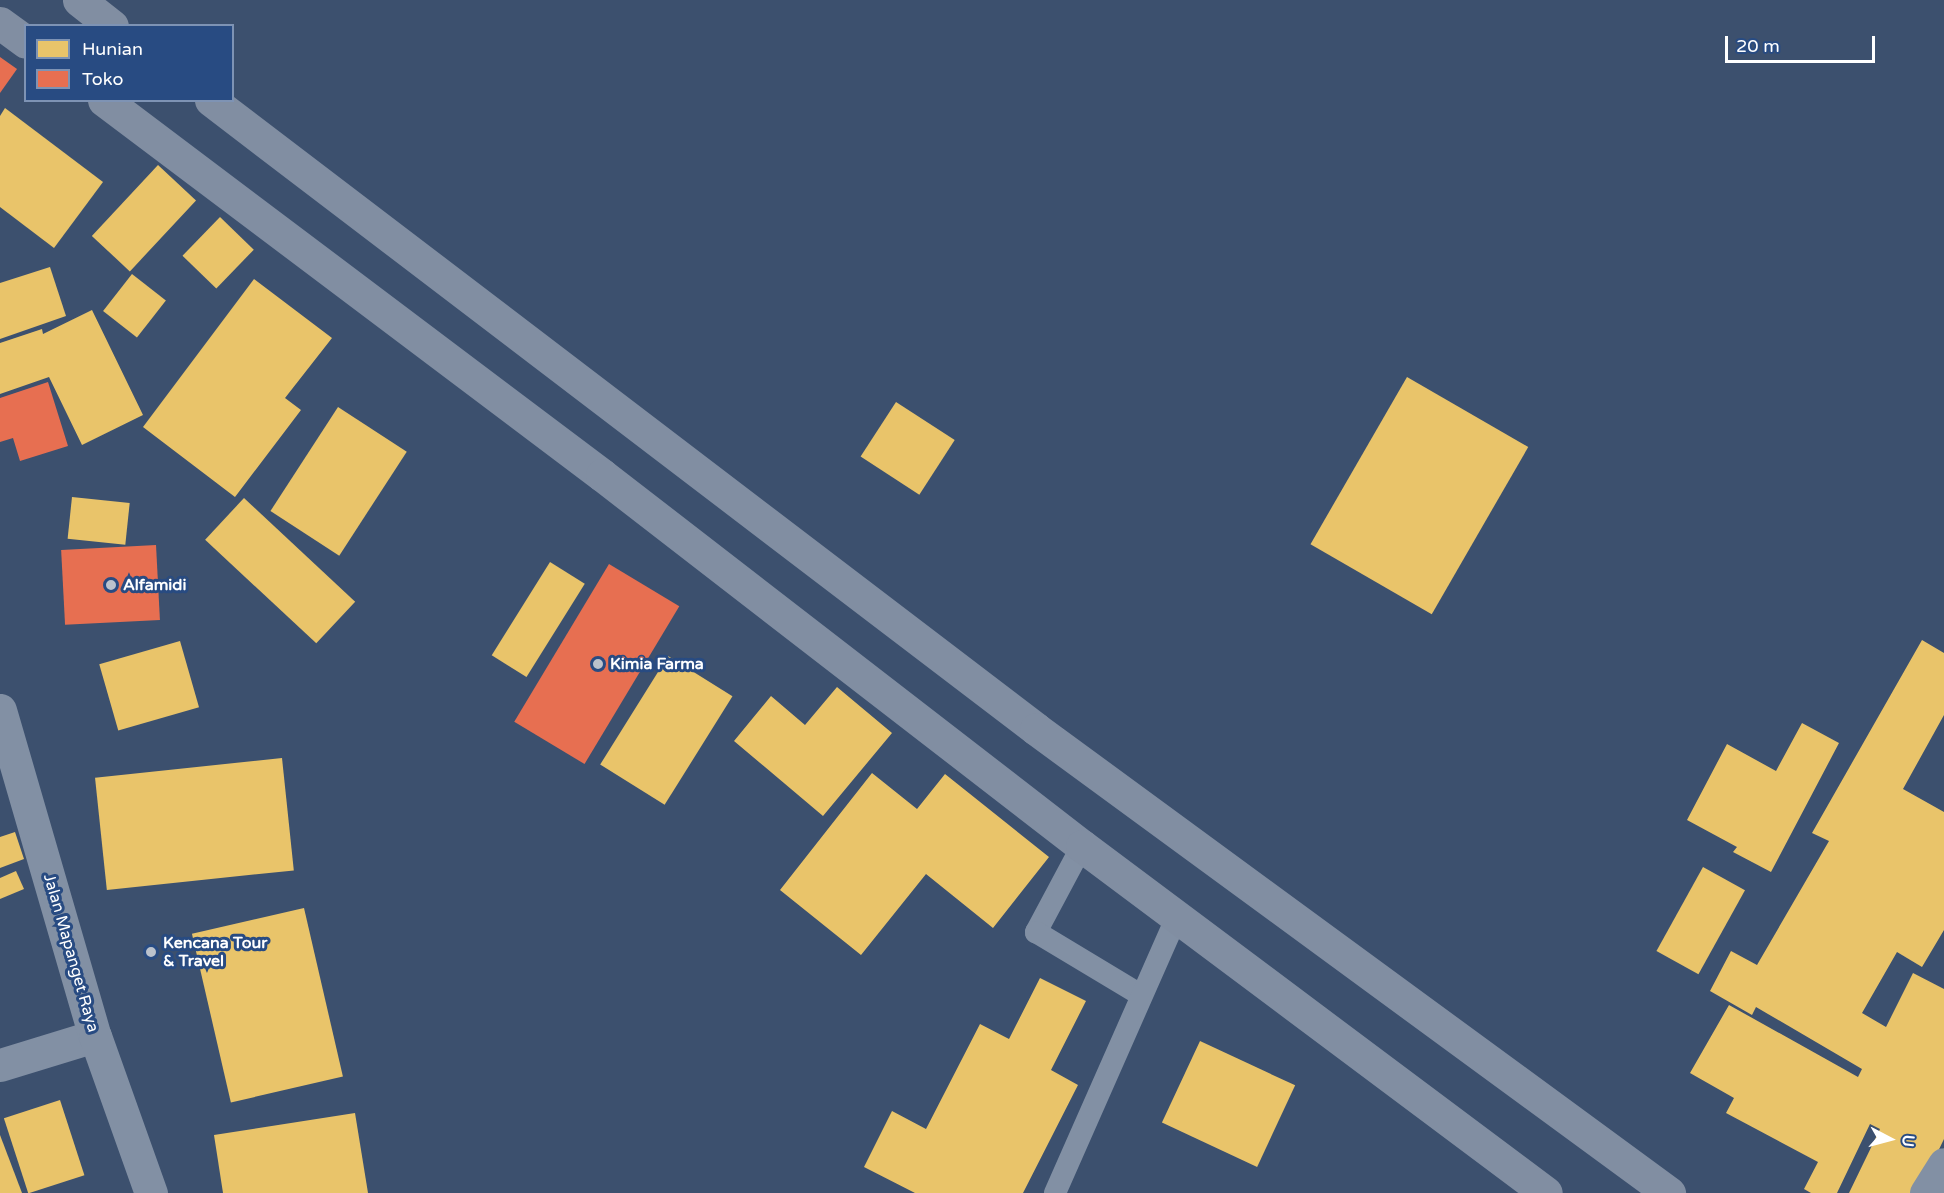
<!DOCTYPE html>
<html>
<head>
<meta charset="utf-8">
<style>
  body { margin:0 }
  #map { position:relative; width:1944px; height:1193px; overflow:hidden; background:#3c506e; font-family:"Varela Round",sans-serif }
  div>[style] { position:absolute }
  .homes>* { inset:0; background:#e9c46a; transform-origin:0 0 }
  .shops>* { inset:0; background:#e76f51; transform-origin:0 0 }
  .service>* { height:22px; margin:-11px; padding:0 11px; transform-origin:11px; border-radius:11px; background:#8290a4 }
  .minor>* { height:33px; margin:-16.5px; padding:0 16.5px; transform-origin:16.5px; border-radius:16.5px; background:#8290a4 }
  .tertiary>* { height:33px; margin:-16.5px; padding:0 16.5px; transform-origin:16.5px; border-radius:16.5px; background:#8290a4 }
  .trunk>* { height:33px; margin:-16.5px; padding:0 16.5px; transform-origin:16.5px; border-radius:16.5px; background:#818ea2 }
  .dots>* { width:16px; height:16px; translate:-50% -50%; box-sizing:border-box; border:3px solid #284b82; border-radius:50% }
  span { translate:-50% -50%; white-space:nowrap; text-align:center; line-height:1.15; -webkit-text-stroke:6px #284b82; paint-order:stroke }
  .poi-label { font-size:16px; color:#fff; font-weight:700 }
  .left { translate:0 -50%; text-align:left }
  .street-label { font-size:16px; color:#fff }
  .legend { position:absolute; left:24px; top:24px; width:210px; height:78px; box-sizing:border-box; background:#284b82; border:2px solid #7e93b4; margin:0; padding:8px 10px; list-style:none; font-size:18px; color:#fff }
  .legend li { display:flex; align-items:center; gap:12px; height:30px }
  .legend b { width:30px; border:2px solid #7e93b4 }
  .north { position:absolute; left:1860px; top:1109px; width:60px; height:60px; -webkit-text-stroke:4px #284b82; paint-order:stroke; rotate:96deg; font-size:16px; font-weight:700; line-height:24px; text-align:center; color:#fff }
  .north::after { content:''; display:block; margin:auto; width:21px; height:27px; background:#fff; clip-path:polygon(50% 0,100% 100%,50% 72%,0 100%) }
  .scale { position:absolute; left:1725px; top:36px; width:150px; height:27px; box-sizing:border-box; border:3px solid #fff; border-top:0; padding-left:8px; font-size:18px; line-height:21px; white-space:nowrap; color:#fff; -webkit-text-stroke:4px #284b82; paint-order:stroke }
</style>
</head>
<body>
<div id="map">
  <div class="homes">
    <i style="clip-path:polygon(5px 108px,103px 182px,54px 248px,0 207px,0 116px)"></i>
    <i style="left:158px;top:165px;width:52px;height:97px;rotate:43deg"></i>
    <i style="left:220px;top:217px;width:47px;height:54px;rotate:44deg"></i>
    <i style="clip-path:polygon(50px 267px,66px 316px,0 339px,0 283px)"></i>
    <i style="left:132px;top:274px;width:43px;height:47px;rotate:38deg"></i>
    <i style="clip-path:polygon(254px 279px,332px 338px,285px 398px,301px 410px,235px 497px,143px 427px)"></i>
    <i style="clip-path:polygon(92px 310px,143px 415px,82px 445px,49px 377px,0 394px,0 343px,42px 329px,43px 334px)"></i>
    <i style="left:1407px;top:377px;width:140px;height:193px;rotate:30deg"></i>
    <i style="left:896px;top:402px;width:70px;height:65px;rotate:33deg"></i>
    <i style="left:338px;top:407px;width:82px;height:124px;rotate:33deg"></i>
    <i style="left:72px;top:497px;width:58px;height:42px;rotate:6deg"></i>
    <i style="left:244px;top:498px;width:152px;height:57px;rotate:43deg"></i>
    <i style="left:550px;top:562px;width:41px;height:110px;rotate:32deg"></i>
    <i style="clip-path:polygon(1922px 640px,1944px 653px,1944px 715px,1903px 789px,1944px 812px,1944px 930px,1922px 967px,1897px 952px,1862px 1013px,1886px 1027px,1913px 973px,1944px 989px,1944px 1139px,1918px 1193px,1849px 1193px,1880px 1129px,1870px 1124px,1837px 1193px,1811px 1193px,1804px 1189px,1818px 1162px,1726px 1113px,1734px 1098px,1690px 1073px,1729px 1005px,1858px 1077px,1862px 1069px,1756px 1007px,1752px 1015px,1710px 991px,1731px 951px,1757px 965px,1829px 841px,1812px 833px)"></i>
    <i style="left:180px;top:641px;width:69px;height:84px;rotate:74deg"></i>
    <i style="left:668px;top:656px;width:76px;height:128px;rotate:32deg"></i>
    <i style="clip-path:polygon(837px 687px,892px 733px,823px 816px,734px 741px,771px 696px,805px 725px)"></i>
    <i style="clip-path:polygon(1802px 723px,1839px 743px,1771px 872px,1733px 852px,1737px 847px,1687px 820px,1727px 744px,1776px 771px)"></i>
    <i style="left:282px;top:758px;width:113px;height:188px;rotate:84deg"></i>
    <i style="clip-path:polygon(872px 773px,917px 809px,945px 774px,1049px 857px,993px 928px,926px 874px,861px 955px,780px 890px)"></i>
    <i style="clip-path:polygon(15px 832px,24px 859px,0 868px,0 837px)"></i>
    <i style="left:1703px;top:867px;width:48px;height:96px;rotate:29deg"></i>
    <i style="clip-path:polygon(16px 871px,24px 889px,0 899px,0 878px)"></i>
    <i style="left:304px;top:908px;width:173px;height:115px;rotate:77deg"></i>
    <i style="clip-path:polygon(1040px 978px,1086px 1001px,1051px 1070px,1078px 1085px,1023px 1193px,915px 1193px,864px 1167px,892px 1111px,926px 1129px,980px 1024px,1009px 1039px)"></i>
    <i style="left:1200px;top:1041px;width:105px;height:90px;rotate:25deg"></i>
    <i style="left:60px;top:1100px;width:79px;height:59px;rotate:72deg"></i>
    <i style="clip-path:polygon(355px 1113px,368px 1193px,223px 1193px,214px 1135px)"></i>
    <i style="clip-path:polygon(0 1135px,22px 1193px,0 1193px)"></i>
  </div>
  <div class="shops">
    <i style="clip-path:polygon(0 57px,17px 69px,0 93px)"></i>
    <i style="clip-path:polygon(48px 382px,68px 446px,20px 461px,13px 438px,0 442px,0 398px)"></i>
    <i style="left:156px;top:545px;width:75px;height:95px;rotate:87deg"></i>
    <i style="left:609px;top:564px;width:82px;height:184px;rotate:31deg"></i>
  </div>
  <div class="service">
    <i style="left:1082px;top:846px;width:98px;rotate:118.1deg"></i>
    <i style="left:1036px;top:932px;width:122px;rotate:31deg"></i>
    <i style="left:1055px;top:1193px;width:303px;rotate:-66.2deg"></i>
  </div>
  <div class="minor">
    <i style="left:0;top:1065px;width:99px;rotate:-17deg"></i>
    <i style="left:1926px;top:1193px;width:34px;rotate:-58deg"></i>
  </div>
  <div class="tertiary">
    <i style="left:0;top:710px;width:340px;rotate:73.8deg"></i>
    <i style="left:95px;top:1036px;width:167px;rotate:70.4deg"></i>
  </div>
  <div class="trunk">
    <i style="left:79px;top:0;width:42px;rotate:38.2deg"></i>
    <i style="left:0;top:23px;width:32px;rotate:36deg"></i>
    <i style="left:104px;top:100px;width:623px;rotate:36.98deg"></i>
    <i style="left:602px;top:475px;width:607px;rotate:37.7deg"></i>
    <i style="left:1082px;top:846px;width:579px;rotate:36.79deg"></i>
    <i style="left:211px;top:100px;width:1037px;rotate:37.32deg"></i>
    <i style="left:1036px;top:729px;width:785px;rotate:36.24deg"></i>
  </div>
  <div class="dots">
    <i style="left:111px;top:585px;background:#bbc2cc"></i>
    <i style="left:598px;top:664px;background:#bbc2cc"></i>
    <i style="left:151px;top:952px;background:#bbc2cc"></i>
  </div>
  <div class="poi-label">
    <span class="left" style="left:123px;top:585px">Alfamidi</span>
    <span class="left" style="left:610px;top:664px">Kimia Farma</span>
    <span class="left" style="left:163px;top:952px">Kencana Tour<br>&amp; Travel</span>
  </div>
  <div class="street-label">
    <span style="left:71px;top:953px;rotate:74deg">Jalan Mapanget Raya</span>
  </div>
  <ul class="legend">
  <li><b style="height:16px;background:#e9c46a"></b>Hunian</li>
  <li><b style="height:16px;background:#e76f51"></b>Toko</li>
  </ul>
  <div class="north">U</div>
  <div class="scale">20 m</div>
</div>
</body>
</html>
